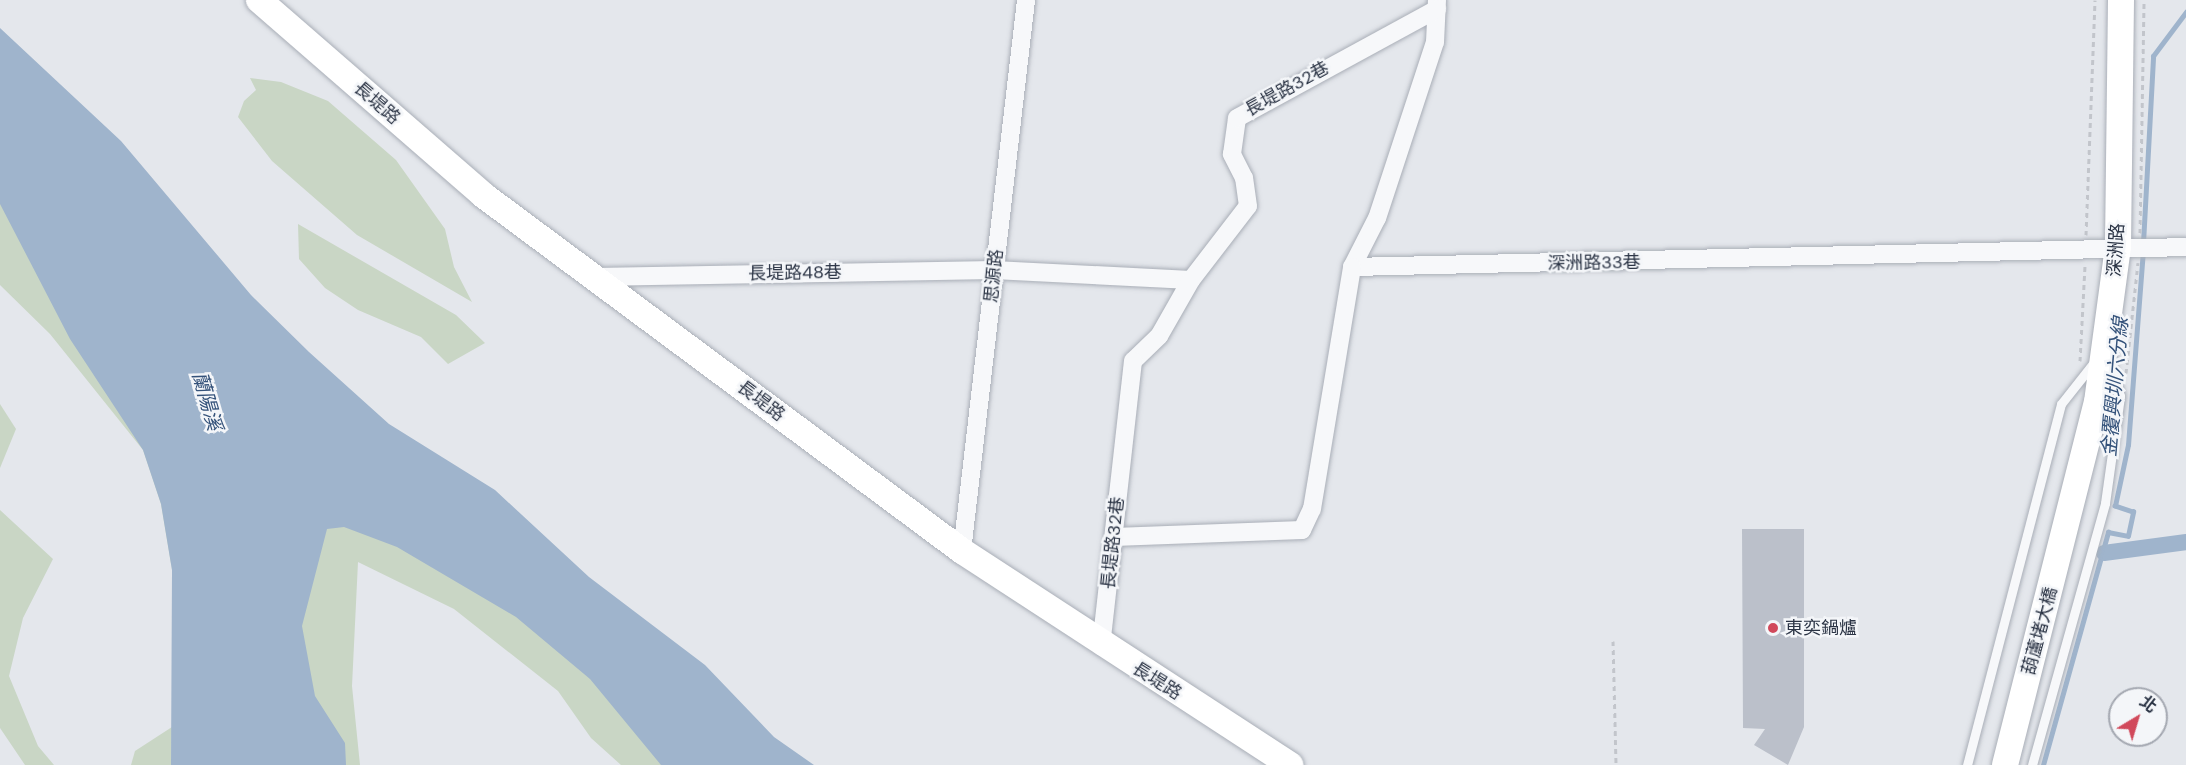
<!DOCTYPE html>
<html>
<head>
<meta charset="utf-8">
<style>
  body { margin:0 }
  #map { position:relative; width:2186px; height:765px; overflow:hidden; background:#e4e7ec; font-family:"DM Sans","Noto Sans TC",sans-serif }
  div>[style] { position:absolute }
  .green>* { inset:0; background:#c9d6c5 }
  .water>* { inset:0; background:#9fb4cc }
  .stream>* { height:4.5px; margin:-2.25px; padding:0 2.25px; transform-origin:2.25px; border-radius:2.25px; background:#9fb4cc }
  .canal>* { height:16px; margin:-8px; padding:0 8px; transform-origin:8px; border-radius:8px; background:#9fb4cc }
  .building>* { inset:0; background:#bbc0ca }
  .path>* { height:3px; margin-top:-1.5px; transform-origin:0; background:repeating-linear-gradient(90deg,#c2c5cb 0 4.5px,transparent 0 9px) }
  .roads { filter:drop-shadow(0 0 2px #a9aeb7) drop-shadow(0 0 2px #a9aeb7) }
  .lane>* { height:9px; margin:-4.5px; padding:0 4.5px; transform-origin:4.5px; border-radius:4.5px; background:#f7f8fa }
  .street>* { height:18px; margin:-9px; padding:0 9px; transform-origin:9px; border-radius:9px; background:#f7f8fa }
  .secondary>* { height:26px; margin:-13px; padding:0 13px; transform-origin:13px; border-radius:13px; background:#fff }
  .dots>* { width:16px; height:16px; translate:-50% -50%; box-sizing:border-box; border:3px solid #f4f6f9; border-radius:50% }
  span { translate:-50% -50%; white-space:nowrap; text-align:center; line-height:1.15; -webkit-text-stroke:5px #f4f6f9; paint-order:stroke }
  .street-label { font-size:18px; color:#2b3445 }
  .poi-label { font-size:18px; color:#2b3445 }
  .left { translate:0 -50%; text-align:left }
  .water-label { font-size:20px; color:#34527a; font-style:italic }
  .north { position:absolute; left:2108px; top:687px; width:60px; height:60px; box-sizing:border-box; background:#f4f6f9; border:2px solid #a4a8b1; border-radius:50%; rotate:38deg; font-size:16px; font-weight:700; line-height:24px; text-align:center; color:#2b3445 }
  .north::after { content:''; display:block; margin:auto; width:21px; height:27px; background:#d1495b; clip-path:polygon(50% 0,100% 100%,50% 72%,0 100%) }
</style>
</head>
<body>
<div id="map">
  <div class="green">
    <i style="clip-path:polygon(250px 78px,281px 82px,328px 101px,396px 160px,445px 229px,454px 267px,472px 302px,357px 235px,272px 161px,238px 117px,244px 101px,256px 90px)"></i>
    <i style="clip-path:polygon(0 196px,160px 362px,172px 570px,161px 504px,143px 450px,50px 334px,0 285px)"></i>
    <i style="clip-path:polygon(298px 224px,456px 315px,485px 343px,448px 364px,421px 337px,358px 310px,325px 288px,299px 259px)"></i>
    <i style="clip-path:polygon(282px 371px,724px 765px,621px 765px,591px 738px,558px 691px,454px 609px,358px 562px,352px 686px,360px 765px,293px 765px)"></i>
    <i style="clip-path:polygon(0 404px,16px 429px,0 468px)"></i>
    <i style="clip-path:polygon(0 510px,53px 559px,23px 618px,9px 676px,38px 746px,54px 765px,25px 765px,0 728px)"></i>
    <i style="clip-path:polygon(172px 727px,171px 765px,131px 765px,135px 751px)"></i>
  </div>
  <div class="water">
    <i style="clip-path:polygon(0 28px,121px 141px,251px 295px,309px 352px,389px 424px,495px 490px,589px 577px,705px 665px,774px 737px,814px 765px,661px 765px,590px 679px,516px 617px,397px 547px,344px 527px,327px 529px,302px 626px,315px 696px,345px 743px,346px 765px,171px 765px,172px 570px,161px 504px,143px 450px,70px 339px,0 204px)"></i>
  </div>
  <div class="stream">
    <i style="left:2143px;top:243px;width:187px;rotate:-86.9deg"></i>
    <i style="left:2153px;top:56px;width:55px;rotate:-53.1deg"></i>
    <i style="left:2043px;top:765px;width:242px;rotate:-74.4deg"></i>
    <i style="left:2108px;top:532px;width:20px;rotate:11deg"></i>
    <i style="left:2128px;top:536px;width:25px;rotate:-78deg"></i>
    <i style="left:2133px;top:512px;width:19px;rotate:-162deg"></i>
    <i style="left:2115px;top:506px;width:62px;rotate:-78deg"></i>
    <i style="left:2128px;top:445px;width:194px;rotate:-85.6deg"></i>
  </div>
  <div class="canal">
    <i style="left:2104px;top:553px;width:83px;rotate:-7.6deg"></i>
  </div>
  <div class="building">
    <i style="clip-path:polygon(1742px 529px,1804px 529px,1804px 727px,1788px 765px,1754px 745px,1765px 729px,1743px 728px)"></i>
  </div>
  <div class="path">
    <i style="left:2140px;top:233px;width:233px;rotate:-89deg"></i>
    <i style="left:2086px;top:235px;width:235px;rotate:-87.8deg"></i>
    <i style="left:2080px;top:361px;width:96px;rotate:-87deg"></i>
    <i style="left:2126px;top:373px;width:111px;rotate:-83.8deg"></i>
    <i style="left:1613px;top:641px;width:124px;rotate:88.6deg"></i>
  </div>
  <div class="roads">
    <div class="lane">
      <i style="left:1967px;top:765px;width:373px;rotate:-75.4deg"></i>
      <i style="left:2061px;top:404px;width:55px;rotate:-51.7deg"></i>
      <i style="left:2032px;top:765px;width:272px;rotate:-74.4deg"></i>
      <i style="left:2105px;top:503px;width:108px;rotate:-82deg"></i>
      <i style="left:2120px;top:396px;width:33px;rotate:-106deg"></i>
    </div>
    <div class="street">
      <i style="left:1437px;top:0;width:42px;rotate:92.7deg"></i>
      <i style="left:1435px;top:42px;width:185px;rotate:108.2deg"></i>
      <i style="left:1377px;top:218px;width:55px;rotate:117deg"></i>
      <i style="left:1352px;top:267px;width:834px;rotate:-1.37deg"></i>
      <i style="left:595px;top:277px;width:399px;rotate:-1deg"></i>
      <i style="left:994px;top:270px;width:197px;rotate:2.9deg"></i>
      <i style="left:1191px;top:280px;width:64px;rotate:119.7deg"></i>
      <i style="left:1159px;top:336px;width:36px;rotate:136deg"></i>
      <i style="left:1133px;top:361px;width:287px;rotate:96.4deg"></i>
      <i style="left:1191px;top:280px;width:93px;rotate:-52.4deg"></i>
      <i style="left:1248px;top:206px;width:28px;rotate:-98deg"></i>
      <i style="left:1244px;top:178px;width:27px;rotate:-117deg"></i>
      <i style="left:1232px;top:154px;width:36px;rotate:-82deg"></i>
      <i style="left:1237px;top:118px;width:228px;rotate:-28.6deg"></i>
      <i style="left:1114px;top:537px;width:188px;rotate:-2.1deg"></i>
      <i style="left:1302px;top:530px;width:23px;rotate:-65deg"></i>
      <i style="left:1312px;top:509px;width:245px;rotate:-80.6deg"></i>
      <i style="left:962px;top:551px;width:555px;rotate:-83.37deg"></i>
    </div>
    <div class="secondary">
      <i style="left:259px;top:0;width:297px;rotate:41deg"></i>
      <i style="left:483px;top:195px;width:597px;rotate:36.62deg"></i>
      <i style="left:962px;top:551px;width:392px;rotate:33.1deg"></i>
      <i style="left:2005px;top:765px;width:374px;rotate:-75.8deg"></i>
      <i style="left:2097px;top:402px;width:157px;rotate:-82.3deg"></i>
      <i style="left:2118px;top:246px;width:246px;rotate:-89.3deg"></i>
    </div>
  </div>
  <div class="dots">
    <i style="left:1773px;top:628px;background:#d1495b"></i>
  </div>
  <div class="street-label">
    <span style="left:1287px;top:89px;rotate:-29deg">長堤路32巷</span>
    <span style="left:377px;top:103px;rotate:41deg">長堤路</span>
    <span style="left:2116px;top:250px;rotate:-86deg">深洲路</span>
    <span style="left:1594px;top:263px;rotate:-1deg">深洲路33巷</span>
    <span style="left:795px;top:273px;rotate:-1deg">長堤路48巷</span>
    <span style="left:994px;top:276px;rotate:-84deg">思源路</span>
    <span style="left:761px;top:401px;rotate:37deg">長堤路</span>
    <span style="left:1113px;top:543px;rotate:-84deg">長堤路32巷</span>
    <span style="left:2040px;top:631px;rotate:-75deg">葫蘆堵大橋</span>
    <span style="left:1157px;top:681px;rotate:32deg">長堤路</span>
  </div>
  <div class="poi-label">
    <span class="left" style="left:1785px;top:628px">東奕鍋爐</span>
  </div>
  <div class="water-label">
    <span style="left:2115px;top:387px;rotate:-85deg">金覆興圳六分線</span>
    <span style="left:207px;top:401px;rotate:74deg">蘭陽溪</span>
  </div>
  <div class="north">北</div>
</div>
</body>
</html>
